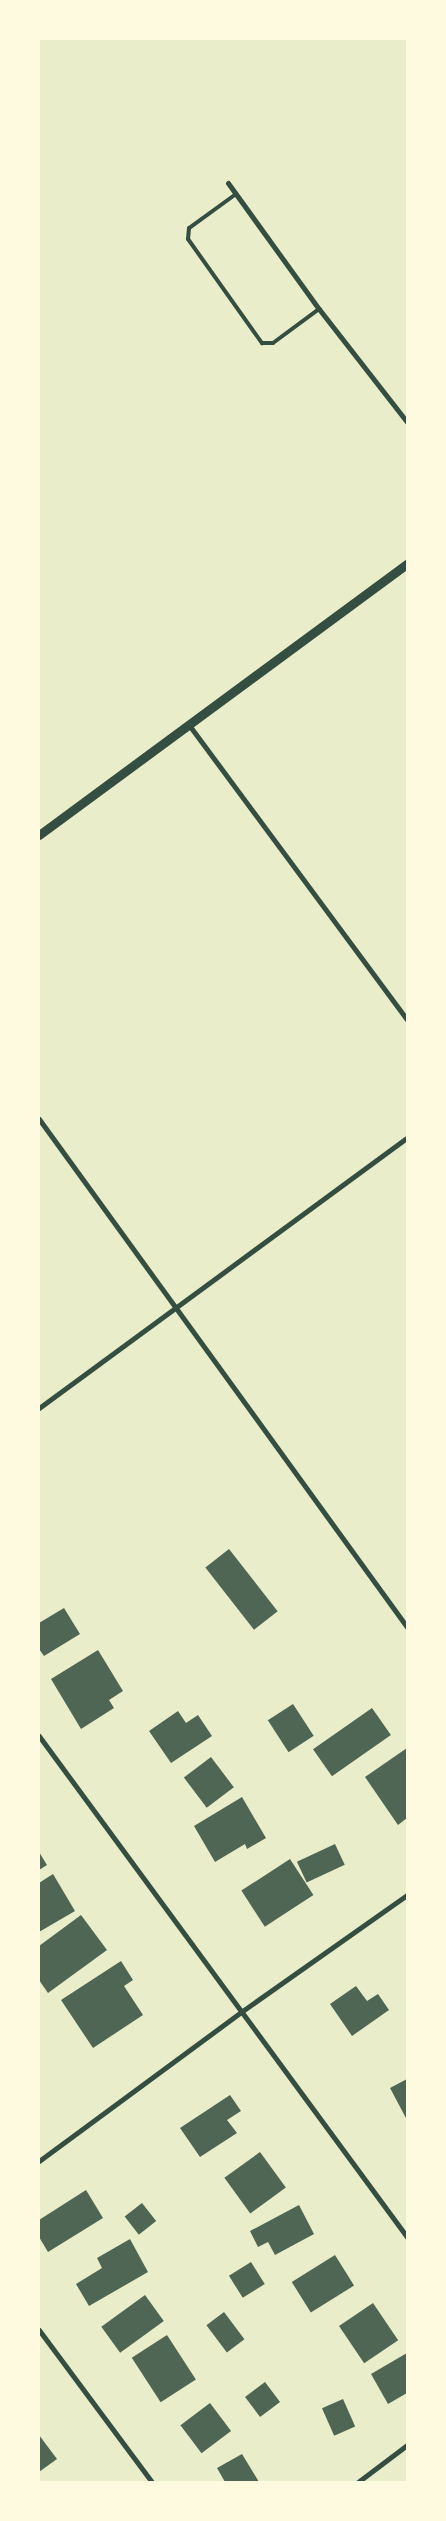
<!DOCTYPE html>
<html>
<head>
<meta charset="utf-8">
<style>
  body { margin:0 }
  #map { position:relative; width:446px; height:2521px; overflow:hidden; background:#e9edc9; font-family:"PT Sans Narrow",sans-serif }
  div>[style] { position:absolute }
  .building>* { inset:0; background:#4f6655; transform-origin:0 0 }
  .service>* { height:4px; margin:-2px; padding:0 2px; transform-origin:2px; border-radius:2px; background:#344e41 }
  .minor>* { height:5px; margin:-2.5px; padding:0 2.5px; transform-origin:2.5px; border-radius:2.5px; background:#344e41 }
  .tertiary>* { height:9px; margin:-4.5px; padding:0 4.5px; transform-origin:4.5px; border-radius:4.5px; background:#344e41 }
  span { translate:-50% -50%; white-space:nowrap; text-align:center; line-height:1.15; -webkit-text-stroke:5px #fefae0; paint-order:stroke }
  .frame { position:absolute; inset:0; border:40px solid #fefae0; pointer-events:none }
</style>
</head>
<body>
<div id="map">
  <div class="building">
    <i style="left:229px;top:1549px;width:79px;height:30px;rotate:52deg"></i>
    <i style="clip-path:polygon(64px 1608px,80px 1634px,44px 1656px,39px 1649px,39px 1623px)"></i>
    <i style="clip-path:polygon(98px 1650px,123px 1691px,109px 1700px,114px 1708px,81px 1729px,51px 1679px)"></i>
    <i style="left:293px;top:1704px;width:38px;height:30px;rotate:57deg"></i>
    <i style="left:372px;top:1708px;width:33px;height:72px;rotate:55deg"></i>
    <i style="clip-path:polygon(178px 1711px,186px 1723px,198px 1715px,212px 1736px,171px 1763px,149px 1731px)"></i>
    <i style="clip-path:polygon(407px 1748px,407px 1818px,398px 1825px,365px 1777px)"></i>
    <i style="left:211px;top:1757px;width:38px;height:34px;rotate:53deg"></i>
    <i style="clip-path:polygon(242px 1797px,266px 1838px,247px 1849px,245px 1844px,215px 1862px,194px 1826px)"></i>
    <i style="left:335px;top:1844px;width:23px;height:42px;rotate:65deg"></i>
    <i style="clip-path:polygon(39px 1852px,47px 1865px,39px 1870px)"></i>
    <i style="left:290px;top:1859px;width:43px;height:58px;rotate:57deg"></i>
    <i style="clip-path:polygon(53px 1874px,75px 1911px,39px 1932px,39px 1883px)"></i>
    <i style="clip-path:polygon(81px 1915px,107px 1950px,48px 1993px,39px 1980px,39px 1946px)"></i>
    <i style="clip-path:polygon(121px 1961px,133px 1980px,124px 1986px,143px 2015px,93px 2048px,61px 2000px)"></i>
    <i style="clip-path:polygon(356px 1986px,367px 2001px,378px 1994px,389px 2010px,352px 2036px,330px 2004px)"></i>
    <i style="clip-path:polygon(407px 2079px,407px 2120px,390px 2088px)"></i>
    <i style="clip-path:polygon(230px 2095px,241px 2111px,227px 2120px,237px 2133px,200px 2157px,180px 2128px)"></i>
    <i style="left:260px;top:2152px;width:44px;height:44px;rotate:54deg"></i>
    <i style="clip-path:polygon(86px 2190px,103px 2218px,48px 2252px,39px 2237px,39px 2220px)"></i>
    <i style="left:142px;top:2203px;width:23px;height:22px;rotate:52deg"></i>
    <i style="clip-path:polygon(299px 2205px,314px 2234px,275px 2255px,268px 2242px,258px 2247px,250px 2231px)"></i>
    <i style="clip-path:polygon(130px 2239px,148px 2272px,89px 2306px,76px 2284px,102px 2268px,97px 2258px)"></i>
    <i style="left:335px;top:2255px;width:36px;height:51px;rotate:58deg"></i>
    <i style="left:251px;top:2262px;width:26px;height:26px;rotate:58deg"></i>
    <i style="left:145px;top:2295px;width:32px;height:54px;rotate:54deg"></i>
    <i style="left:373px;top:2303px;width:45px;height:41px;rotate:56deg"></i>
    <i style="left:224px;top:2312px;width:34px;height:22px;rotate:53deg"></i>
    <i style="left:167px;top:2335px;width:53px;height:42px;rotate:57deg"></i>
    <i style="clip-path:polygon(407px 2353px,407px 2393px,388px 2404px,371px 2374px)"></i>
    <i style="left:265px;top:2382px;width:25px;height:25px;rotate:53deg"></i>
    <i style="left:343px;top:2399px;width:30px;height:23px;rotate:66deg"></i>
    <i style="left:210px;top:2403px;width:35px;height:37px;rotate:53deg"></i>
    <i style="clip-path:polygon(39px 2435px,57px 2459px,39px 2472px)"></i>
    <i style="clip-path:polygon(242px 2454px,259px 2482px,225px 2482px,217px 2468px)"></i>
  </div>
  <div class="service">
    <i style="left:236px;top:194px;width:58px;rotate:144.1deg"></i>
    <i style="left:189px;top:228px;width:11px;rotate:95deg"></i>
    <i style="left:188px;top:239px;width:128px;rotate:54.6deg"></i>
    <i style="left:262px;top:343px;width:11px"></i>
    <i style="left:273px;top:343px;width:57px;rotate:-36.5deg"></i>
  </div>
  <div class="minor">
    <i style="left:228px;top:183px;width:155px;rotate:54.2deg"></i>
    <i style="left:319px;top:309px;width:143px;rotate:52.1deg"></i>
    <i style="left:189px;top:725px;width:367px;rotate:53.5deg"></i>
    <i style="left:39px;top:1119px;width:627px;rotate:54.08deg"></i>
    <i style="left:39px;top:1408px;width:456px;rotate:-36.3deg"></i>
    <i style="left:39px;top:1736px;width:622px;rotate:53.7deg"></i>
    <i style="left:39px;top:2161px;width:251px;rotate:-36.4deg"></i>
    <i style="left:241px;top:2012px;width:203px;rotate:-35.2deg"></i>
    <i style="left:39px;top:2330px;width:189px;rotate:53.4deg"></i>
    <i style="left:358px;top:2482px;width:61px;rotate:-37.1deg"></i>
  </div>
  <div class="tertiary">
    <i style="left:39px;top:835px;width:457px;rotate:-36.4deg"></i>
  </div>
  <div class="frame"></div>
</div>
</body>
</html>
